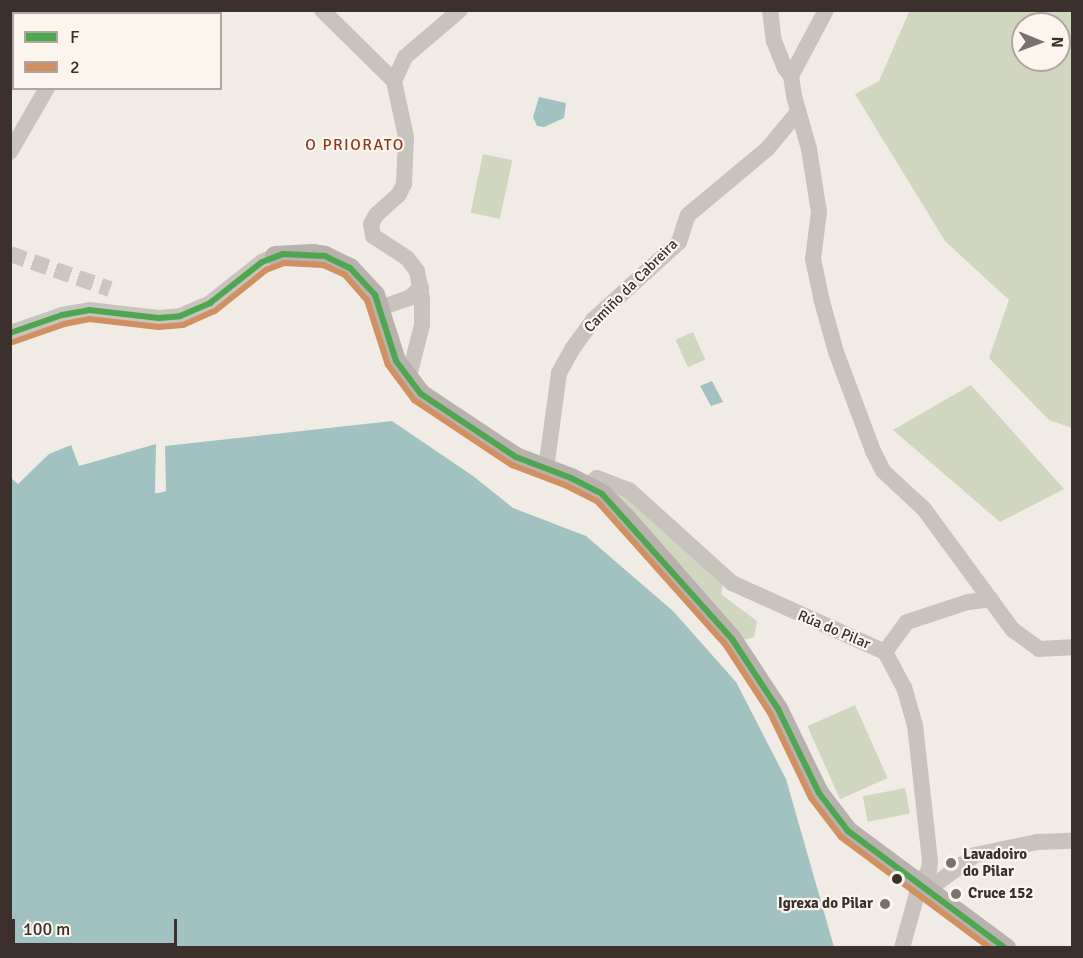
<!DOCTYPE html>
<html>
<head>
<meta charset="utf-8">
<style>
  body { margin:0 }
  #map { position:relative; width:1083px; height:958px; overflow:hidden; background:#f0ebe5; font-family:Signika,sans-serif }
  div>[style] { position:absolute }
  .green>* { inset:0; background:#d1d6bf; transform-origin:0 0 }
  .water>* { inset:0; background:#a1c2c1 }
  .minor-tunnel>* { height:16px; margin-top:-8px; transform-origin:0; background:repeating-linear-gradient(90deg,#ccc6c0 0 16px,transparent 0 24px) }
  .minor>* { height:16px; margin:-8px; padding:0 8px; transform-origin:8px; border-radius:8px; background:#c9c3be }
  .major>* { height:20px; margin:-10px; padding:0 10px; transform-origin:10px; border-radius:10px; background:#b8b1ad }
  .bus-1>* { height:6px; margin:-3px; padding:0 3px; transform-origin:3px; border-radius:3px; background:#4fa651 }
  .bus-2>* { height:6px; margin:-3px; padding:0 3px; transform-origin:3px; border-radius:3px; background:#d19061 }
  .dots>* { width:16px; height:16px; translate:-50% -50%; box-sizing:border-box; border:3px solid #fbf5ee; border-radius:50% }
  span { translate:-50% -50%; white-space:nowrap; text-align:center; line-height:1.15; -webkit-text-stroke:4.5px #fbf5ee; paint-order:stroke }
  .street-label { font-size:15px; color:#3b302b }
  .poi-label { font-size:15px; color:#3b302b; font-weight:700 }
  .left { translate:0 -50%; text-align:left }
  .right { translate:-100% -50%; text-align:right }
  .neighbourhood-label { font-size:16px; color:#8c3b22; letter-spacing:1.5px }
  .frame { position:absolute; inset:0; border:12px solid #3b302b; pointer-events:none }
  .legend { position:absolute; left:12px; top:12px; width:210px; height:78px; box-sizing:border-box; background:#fbf5ee; border:2px solid #aea6a0; margin:0; padding:8px 10px; list-style:none; font-size:18px; color:#3b302b }
  .legend li { display:flex; align-items:center; gap:12px; height:30px }
  .legend b { width:30px; border:2px solid #aea6a0 }
  .north { position:absolute; left:1011px; top:12px; width:60px; height:60px; box-sizing:border-box; background:#fbf5ee; border:2px solid #aea6a0; border-radius:50%; rotate:91deg; font-size:16px; font-weight:700; line-height:24px; text-align:center; color:#3b302b }
  .north::after { content:''; display:block; margin:auto; width:21px; height:27px; background:#7a716c; clip-path:polygon(50% 0,100% 100%,50% 72%,0 100%) }
  .scale { position:absolute; left:12px; top:919px; width:165px; height:27px; box-sizing:border-box; border:3px solid #3b302b; border-top:0; padding-left:8px; font-size:18px; line-height:21px; white-space:nowrap; color:#3b302b; -webkit-text-stroke:4px #fbf5ee; paint-order:stroke }
</style>
</head>
<body>
<div id="map">
  <div class="green">
    <i style="clip-path:polygon(evenodd,910px 10px,1072px 11px,1072px 428px,1049px 420px,989px 358px,1009px 300px,945px 241px,855px 94px,879px 81px,910px 10px,1023px 24px,1059px 24px,1059px 60px,1023px 60px,1023px 24px)"></i>
    <i style="left:483px;top:154px;width:30px;height:60px;rotate:12deg"></i>
    <i style="left:693px;top:332px;width:30px;height:19px;rotate:66deg"></i>
    <i style="clip-path:polygon(971px 385px,1064px 489px,1000px 522px,893px 430px)"></i>
    <i style="clip-path:polygon(605px 484px,617px 488px,723px 586px,721px 594px,757px 621px,754px 637px,740px 641px)"></i>
    <i style="left:855px;top:705px;width:80px;height:52px;rotate:66deg"></i>
    <i style="left:905px;top:788px;width:26px;height:43px;rotate:79deg"></i>
  </div>
  <div class="water">
    <i style="clip-path:polygon(539px 97px,566px 103px,564px 118px,544px 127px,537px 126px,533px 117px)"></i>
    <i style="clip-path:polygon(712px 381px,723px 402px,711px 406px,700px 386px)"></i>
    <i style="clip-path:polygon(392px 421px,473px 476px,513px 508px,586px 536px,673px 611px,736px 682px,786px 779px,834px 947px,11px 947px,11px 478px,18px 484px,49px 454px,71px 445px,79px 466px,156px 444px,155px 493px,159px 493px,166px 491px,165px 446px)"></i>
  </div>
  <div class="minor-tunnel">
    <i style="left:10px;top:254px;width:106px;rotate:19.3deg"></i>
  </div>
  <div class="minor">
    <i style="left:322px;top:10px;width:101px;rotate:44.6deg"></i>
    <i style="left:770px;top:10px;width:31px;rotate:83deg"></i>
    <i style="left:774px;top:41px;width:29px;rotate:68deg"></i>
    <i style="left:785px;top:68px;width:10px;rotate:53deg"></i>
    <i style="left:826px;top:10px;width:75px;rotate:117.9deg"></i>
    <i style="left:791px;top:76px;width:20px;rotate:81deg"></i>
    <i style="left:794px;top:96px;width:55px;rotate:74.2deg"></i>
    <i style="left:809px;top:149px;width:64px;rotate:81deg"></i>
    <i style="left:819px;top:212px;width:47px;rotate:97.3deg"></i>
    <i style="left:813px;top:259px;width:40px;rotate:78deg"></i>
    <i style="left:821px;top:298px;width:56px;rotate:74.5deg"></i>
    <i style="left:836px;top:352px;width:106px;rotate:69.5deg"></i>
    <i style="left:873px;top:451px;width:22px;rotate:63deg"></i>
    <i style="left:883px;top:471px;width:56px;rotate:42.8deg"></i>
    <i style="left:924px;top:509px;width:150px;rotate:53.7deg"></i>
    <i style="left:1013px;top:630px;width:32px;rotate:36deg"></i>
    <i style="left:1039px;top:649px;width:33px;rotate:-3deg"></i>
    <i style="left:80px;top:14px;width:4px;rotate:-76deg"></i>
    <i style="left:10px;top:152px;width:74px;rotate:-60deg"></i>
    <i style="left:380px;top:308px;width:31px;rotate:-19deg"></i>
    <i style="left:409px;top:298px;width:16px;rotate:-40deg"></i>
    <i style="left:10px;top:333px;width:55px;rotate:-19.1deg"></i>
    <i style="left:62px;top:315px;width:27px;rotate:-10deg"></i>
    <i style="left:89px;top:310px;width:70px;rotate:6.5deg"></i>
    <i style="left:159px;top:318px;width:21px;rotate:-5deg"></i>
    <i style="left:180px;top:316px;width:33px;rotate:-23deg"></i>
    <i style="left:210px;top:303px;width:66px;rotate:-38.3deg"></i>
    <i style="left:262px;top:262px;width:14px;rotate:-25deg"></i>
    <i style="left:408px;top:380px;width:57px;rotate:-75.7deg"></i>
    <i style="left:422px;top:325px;width:26px;rotate:-90deg"></i>
    <i style="left:422px;top:299px;width:28px;rotate:-100deg"></i>
    <i style="left:417px;top:271px;width:16px;rotate:-128deg"></i>
    <i style="left:407px;top:258px;width:40px;rotate:-147.1deg"></i>
    <i style="left:373px;top:236px;width:12px;rotate:-99deg"></i>
    <i style="left:371px;top:224px;width:10px;rotate:-61deg"></i>
    <i style="left:376px;top:215px;width:31px;rotate:-42deg"></i>
    <i style="left:399px;top:194px;width:11px;rotate:-63deg"></i>
    <i style="left:404px;top:184px;width:47px;rotate:-87.6deg"></i>
    <i style="left:406px;top:137px;width:57px;rotate:-102.1deg"></i>
    <i style="left:394px;top:81px;width:26px;rotate:-65deg"></i>
    <i style="left:405px;top:57px;width:72px;rotate:-40.5deg"></i>
    <i style="left:546px;top:469px;width:97px;rotate:-82.3deg"></i>
    <i style="left:559px;top:373px;width:29px;rotate:-61deg"></i>
    <i style="left:573px;top:348px;width:34px;rotate:-54deg"></i>
    <i style="left:593px;top:320px;width:116px;rotate:-42.2deg"></i>
    <i style="left:679px;top:242px;width:28px;rotate:-72deg"></i>
    <i style="left:688px;top:215px;width:104px;rotate:-39.9deg"></i>
    <i style="left:768px;top:148px;width:47px;rotate:-50.2deg"></i>
    <i style="left:588px;top:486px;width:12px;rotate:-42deg"></i>
    <i style="left:597px;top:478px;width:34px;rotate:21deg"></i>
    <i style="left:629px;top:490px;width:139px;rotate:42.1deg"></i>
    <i style="left:732px;top:583px;width:168px;rotate:24.3deg"></i>
    <i style="left:885px;top:652px;width:40px;rotate:62deg"></i>
    <i style="left:904px;top:687px;width:40px;rotate:74deg"></i>
    <i style="left:915px;top:725px;width:137px;rotate:83.7deg"></i>
    <i style="left:930px;top:861px;width:9px;rotate:96deg"></i>
    <i style="left:929px;top:870px;width:16px;rotate:125deg"></i>
    <i style="left:920px;top:883px;width:67px;rotate:105.5deg"></i>
    <i style="left:885px;top:652px;width:37px;rotate:-54deg"></i>
    <i style="left:907px;top:622px;width:64px;rotate:-18.2deg"></i>
    <i style="left:968px;top:602px;width:23px;rotate:-7deg"></i>
    <i style="left:929px;top:889px;width:57px;rotate:-36.5deg"></i>
    <i style="left:975px;top:855px;width:63px;rotate:-11.8deg"></i>
    <i style="left:1037px;top:842px;width:35px;rotate:-2deg"></i>
  </div>
  <div class="major">
    <i style="left:275px;top:256px;width:38px;rotate:-3deg"></i>
    <i style="left:313px;top:254px;width:12px;rotate:9deg"></i>
    <i style="left:325px;top:256px;width:28px;rotate:26deg"></i>
    <i style="left:350px;top:268px;width:37px;rotate:47deg"></i>
    <i style="left:375px;top:295px;width:69px;rotate:72.3deg"></i>
    <i style="left:396px;top:361px;width:41px;rotate:52.9deg"></i>
    <i style="left:421px;top:394px;width:114px;rotate:33.6deg"></i>
    <i style="left:516px;top:457px;width:59px;rotate:20.9deg"></i>
    <i style="left:571px;top:478px;width:35px;rotate:27deg"></i>
    <i style="left:602px;top:494px;width:35px;rotate:45deg"></i>
    <i style="left:627px;top:519px;width:159px;rotate:48.8deg"></i>
    <i style="left:732px;top:639px;width:84px;rotate:56.7deg"></i>
    <i style="left:778px;top:709px;width:93px;rotate:64deg"></i>
    <i style="left:819px;top:793px;width:48px;rotate:52.7deg"></i>
    <i style="left:848px;top:831px;width:197px;rotate:36.5deg"></i>
  </div>
  <div class="bus-1">
    <i style="left:10px;top:333px;width:55px;rotate:-19.1deg"></i>
    <i style="left:62px;top:315px;width:27px;rotate:-10deg"></i>
    <i style="left:89px;top:310px;width:70px;rotate:6.5deg"></i>
    <i style="left:159px;top:318px;width:21px;rotate:-5deg"></i>
    <i style="left:180px;top:316px;width:33px;rotate:-23deg"></i>
    <i style="left:210px;top:303px;width:66px;rotate:-38.3deg"></i>
    <i style="left:262px;top:262px;width:22px;rotate:-21deg"></i>
    <i style="left:283px;top:254px;width:42px;rotate:2.7deg"></i>
    <i style="left:325px;top:256px;width:28px;rotate:26deg"></i>
    <i style="left:350px;top:268px;width:37px;rotate:47deg"></i>
    <i style="left:375px;top:295px;width:69px;rotate:72.3deg"></i>
    <i style="left:396px;top:361px;width:41px;rotate:52.9deg"></i>
    <i style="left:421px;top:394px;width:114px;rotate:33.6deg"></i>
    <i style="left:516px;top:457px;width:59px;rotate:20.9deg"></i>
    <i style="left:571px;top:478px;width:35px;rotate:27deg"></i>
    <i style="left:602px;top:494px;width:195px;rotate:48.1deg"></i>
    <i style="left:732px;top:639px;width:84px;rotate:56.7deg"></i>
    <i style="left:778px;top:709px;width:93px;rotate:64deg"></i>
    <i style="left:819px;top:793px;width:48px;rotate:52.7deg"></i>
    <i style="left:848px;top:831px;width:196px;rotate:36.7deg"></i>
  </div>
  <div class="bus-2">
    <i style="left:13px;top:342px;width:54px;rotate:-19.4deg"></i>
    <i style="left:64px;top:324px;width:25px;rotate:-11deg"></i>
    <i style="left:89px;top:319px;width:70px;rotate:6.5deg"></i>
    <i style="left:159px;top:327px;width:24px;rotate:-5deg"></i>
    <i style="left:183px;top:325px;width:35px;rotate:-24deg"></i>
    <i style="left:215px;top:311px;width:65px;rotate:-38.8deg"></i>
    <i style="left:266px;top:270px;width:19px;rotate:-21deg"></i>
    <i style="left:284px;top:263px;width:39px;rotate:3deg"></i>
    <i style="left:323px;top:265px;width:24px;rotate:24deg"></i>
    <i style="left:345px;top:275px;width:33px;rotate:49deg"></i>
    <i style="left:367px;top:300px;width:68px;rotate:72.1deg"></i>
    <i style="left:388px;top:365px;width:44px;rotate:53.4deg"></i>
    <i style="left:414px;top:400px;width:118px;rotate:33.6deg"></i>
    <i style="left:512px;top:465px;width:59px;rotate:20.9deg"></i>
    <i style="left:567px;top:486px;width:34px;rotate:27deg"></i>
    <i style="left:597px;top:501px;width:192px;rotate:48.2deg"></i>
    <i style="left:725px;top:644px;width:82px;rotate:56.9deg"></i>
    <i style="left:770px;top:713px;width:94px;rotate:64.2deg"></i>
    <i style="left:811px;top:798px;width:49px;rotate:52.4deg"></i>
    <i style="left:841px;top:837px;width:186px;rotate:36.7deg"></i>
  </div>
  <div class="dots">
    <i style="left:951px;top:863px;background:#7a716c"></i>
    <i style="left:897px;top:879px;background:#3b302b"></i>
    <i style="left:956px;top:894px;background:#7a716c"></i>
    <i style="left:885px;top:904px;background:#7a716c"></i>
  </div>
  <div class="street-label">
    <span style="left:631px;top:286px;rotate:-45deg">Camiño da Cabreira</span>
    <span style="left:834px;top:630px;rotate:23deg">Rúa do Pilar</span>
  </div>
  <div class="poi-label">
    <span class="left" style="left:963px;top:863px">Lavadoiro<br>do Pilar</span>
    <span class="left" style="left:968px;top:894px">Cruce 152</span>
    <span class="right" style="left:873px;top:904px">Igrexa do Pilar</span>
  </div>
  <div class="neighbourhood-label">
    <span style="left:355px;top:145px">O PRIORATO</span>
  </div>
  <div class="frame"></div>
  <ul class="legend">
  <li><b style="height:8px;background:#4fa651"></b>F</li>
  <li><b style="height:8px;background:#d19061"></b>2</li>
  </ul>
  <div class="north">N</div>
  <div class="scale">100 m</div>
</div>
</body>
</html>
